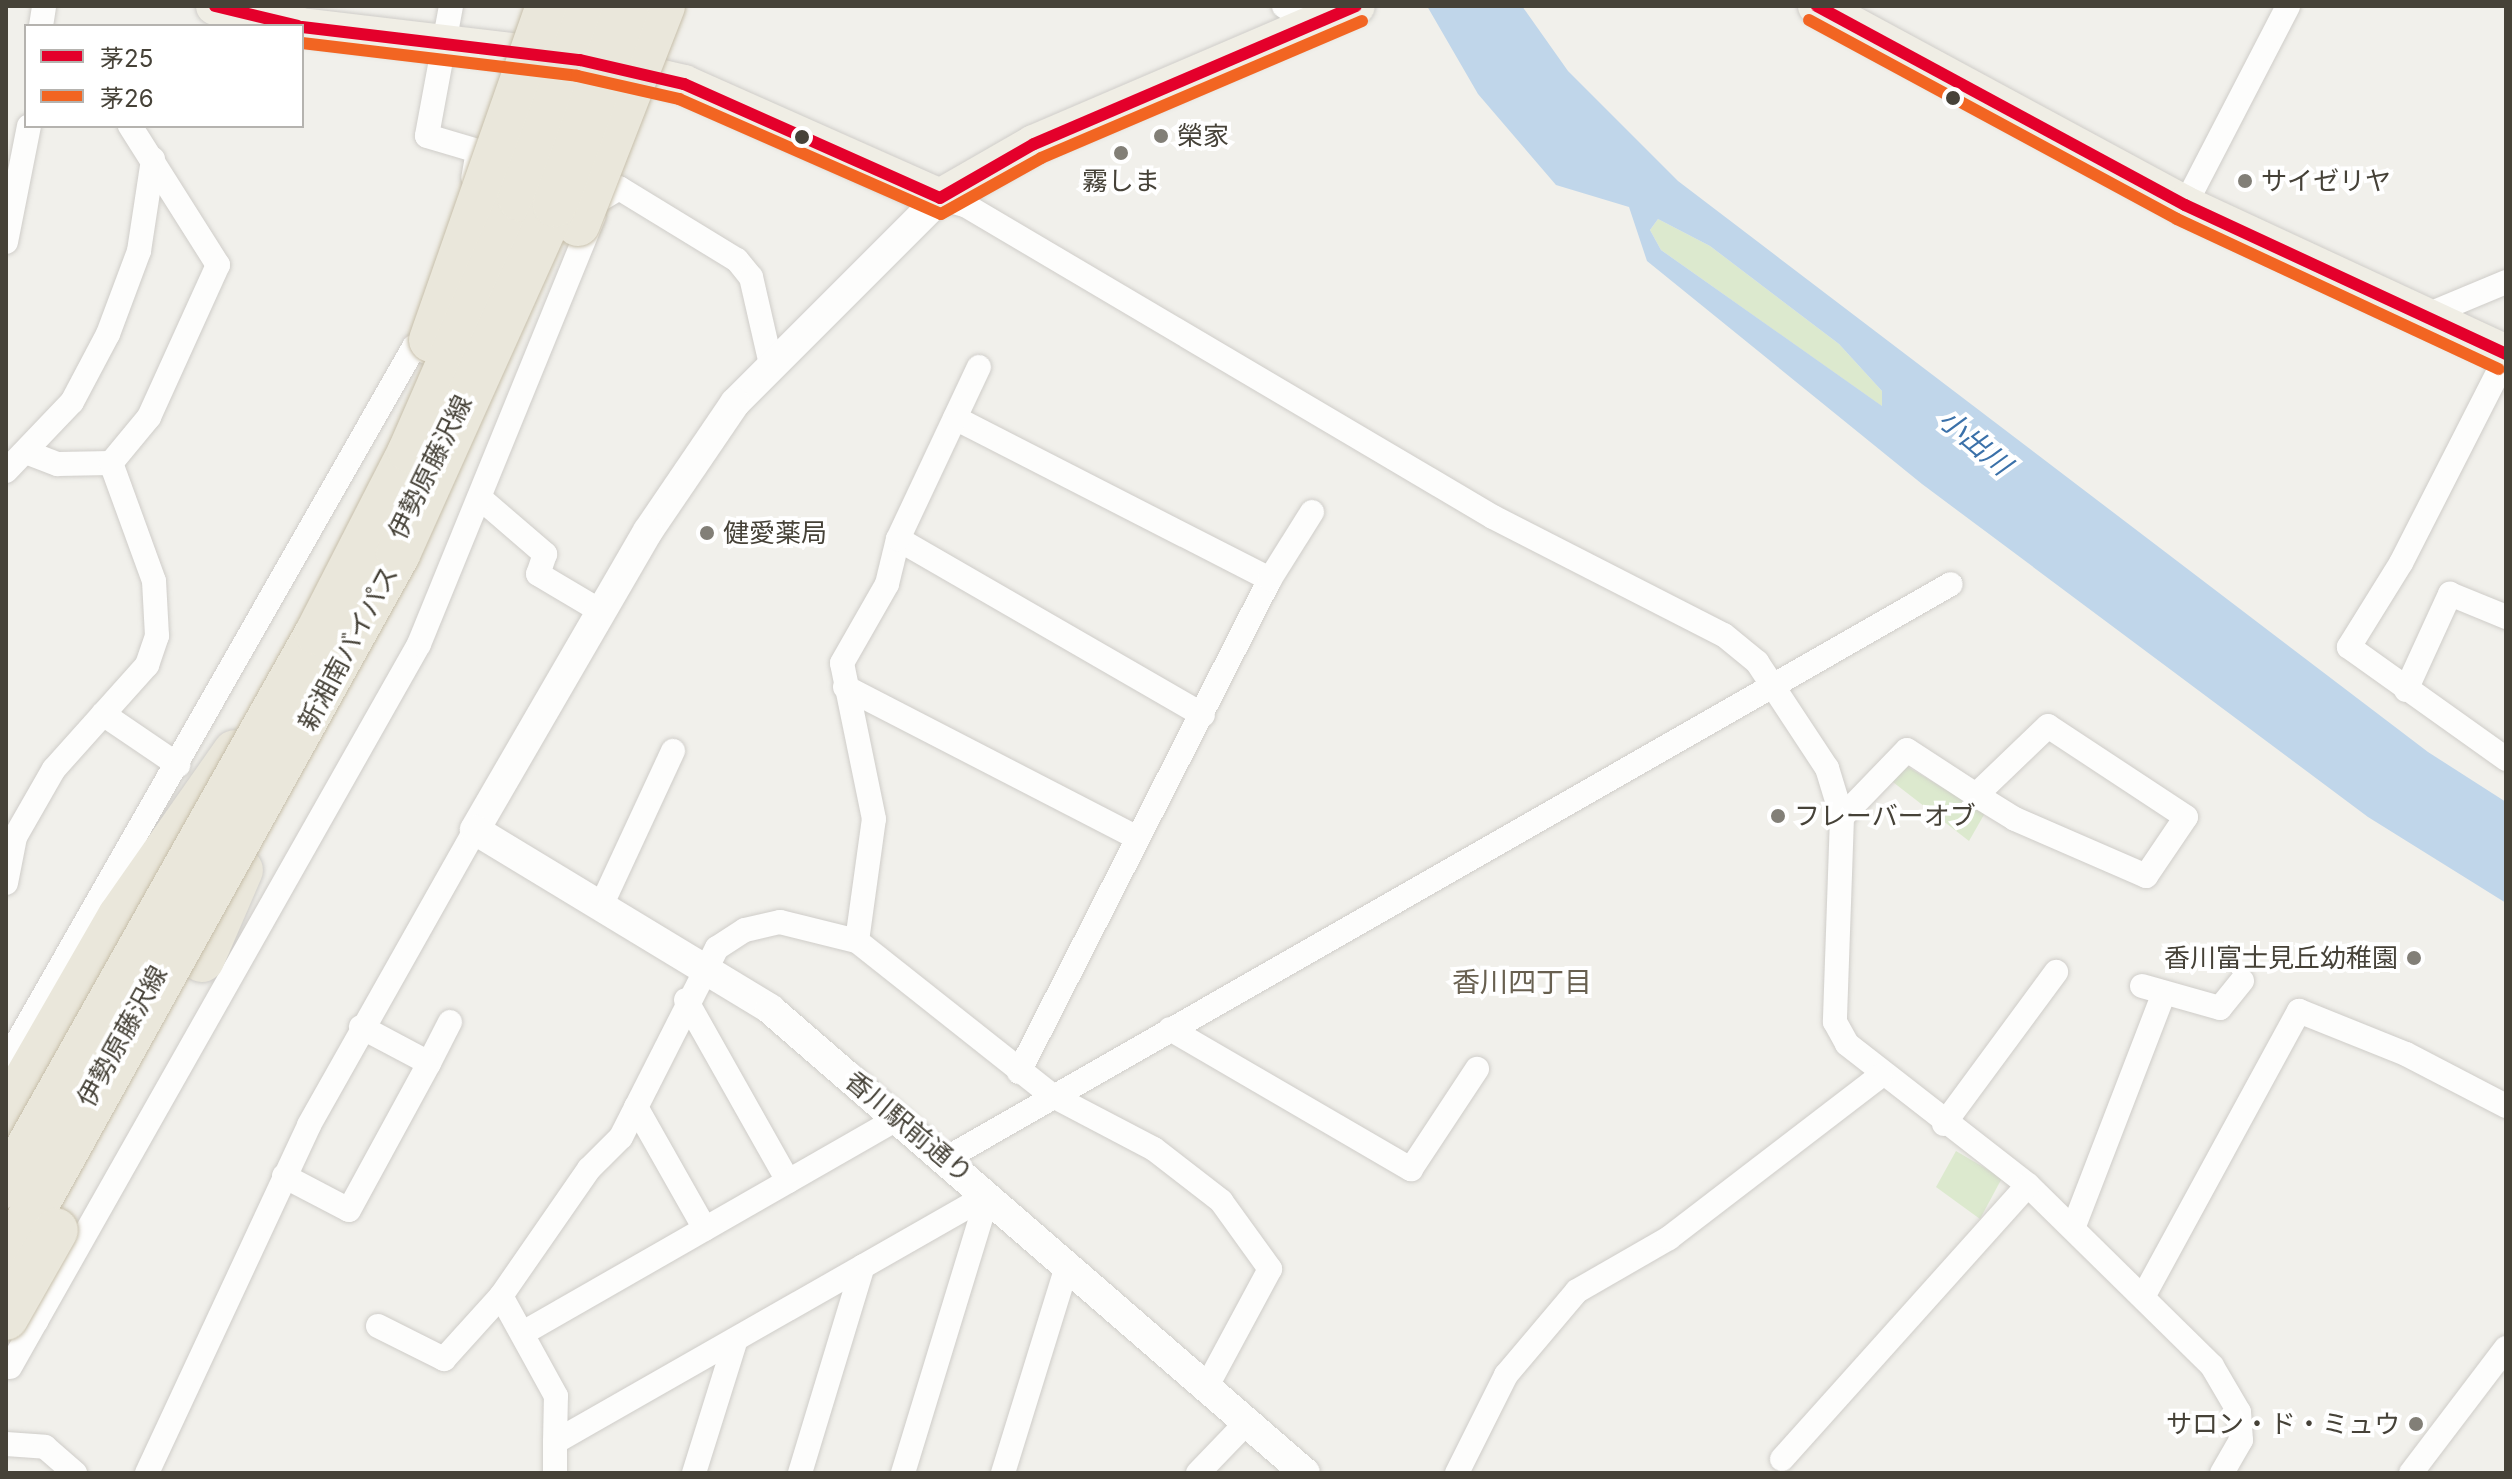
<!DOCTYPE html>
<html>
<head>
<meta charset="utf-8">
<style>
  body { margin:0 }
  #map { position:relative; width:2512px; height:1479px; overflow:hidden; background:#f1f0eb; font-family:Inter,"Noto Sans JP",sans-serif }
  div>[style] { position:absolute }
  .green>* { inset:0; background:#dce9ce }
  .water>* { inset:0; background:#c0d6ea }
  .roads { filter:drop-shadow(0 0 2px #cfcdc9) drop-shadow(0 0 2px #cfcdc9) }
  .minor>* { height:24px; margin:-12px; padding:0 12px; transform-origin:12px; border-radius:12px; background:#fdfdfc }
  .tertiary>* { height:30px; margin:-15px; padding:0 15px; transform-origin:15px; border-radius:15px; background:#fdfdfc }
  .primary>* { height:38px; margin:-19px; padding:0 19px; transform-origin:19px; border-radius:19px; background:#f0eee5 }
  .motorway>* { height:44px; margin:-22px; padding:0 22px; transform-origin:22px; border-radius:22px; background:#eae7db }
  .bridges { filter:drop-shadow(0 0 2px #c6bea9) drop-shadow(0 0 2px #c6bea9) }
  .motorway-bridge>* { height:44px; margin:-22px; padding:0 22px; transform-origin:22px; border-radius:22px; background:#eae7db }
  .bus-1>* { height:12px; margin:-6px; padding:0 6px; transform-origin:6px; border-radius:6px; background:#e4002b }
  .bus-2>* { height:12px; margin:-6px; padding:0 6px; transform-origin:6px; border-radius:6px; background:#f26522 }
  .dots>* { width:22px; height:22px; translate:-50% -50%; box-sizing:border-box; border:4px solid #fff; border-radius:50% }
  span { translate:-50% -50%; white-space:nowrap; text-align:center; line-height:1.15; -webkit-text-stroke:8px #fff; paint-order:stroke }
  .poi-label { font-size:26px; color:#464238 }
  .left { translate:0 -50%; text-align:left }
  .right { translate:-100% -50%; text-align:right }
  .street-label { font-size:26px; color:#464238 }
  .water-label { font-size:28px; color:#3b71a9; font-style:italic }
  .neighbourhood-label { font-size:28px; color:#686050 }
  .frame { position:absolute; inset:0; border:8px solid #464238; pointer-events:none }
  .legend { position:absolute; left:24px; top:24px; width:280px; height:104px; box-sizing:border-box; background:#fff; border:2px solid #b5b3af; margin:0; padding:10px 14px; list-style:none; font-size:24px; color:#464238 }
  .legend li { display:flex; align-items:center; gap:16px; height:40px }
  .legend b { width:40px; border:2px solid #b5b3af }
</style>
</head>
<body>
<div id="map">
  <div class="green">
    <i style="clip-path:polygon(1658px 219px,1710px 246px,1839px 344px,1882px 391px,1883px 407px,1661px 250px,1650px 230px)"></i>
    <i style="clip-path:polygon(1903px 764px,1985px 813px,1969px 841px,1889px 779px)"></i>
    <i style="clip-path:polygon(1956px 1151px,2002px 1178px,1980px 1219px,1936px 1187px)"></i>
  </div>
  <div class="water">
    <i style="clip-path:polygon(evenodd,1427px 6px,1522px 6px,1568px 71px,1678px 181px,2428px 752px,2506px 802px,2506px 903px,2368px 817px,1922px 484px,1647px 261px,1629px 207px,1556px 185px,1478px 94px,1427px 6px,1658px 219px,1710px 246px,1839px 344px,1882px 391px,1882px 406px,1661px 250px,1650px 230px,1658px 219px)"></i>
  </div>
  <div class="roads">
    <div class="minor">
      <i style="left:451px;top:6px;width:132px;rotate:100.5deg"></i>
      <i style="left:427px;top:136px;width:53px;rotate:16.4deg"></i>
      <i style="left:478px;top:151px;width:27px;rotate:100deg"></i>
      <i style="left:1284px;top:6px;width:35px;rotate:33deg"></i>
      <i style="left:41px;top:26px;width:20px;rotate:-81deg"></i>
      <i style="left:588px;top:193px;width:14px;rotate:25deg"></i>
      <i style="left:601px;top:199px;width:21px;rotate:-31deg"></i>
      <i style="left:619px;top:188px;width:138px;rotate:31.4deg"></i>
      <i style="left:737px;top:260px;width:22px;rotate:51deg"></i>
      <i style="left:751px;top:277px;width:85px;rotate:77.1deg"></i>
      <i style="left:940px;top:198px;width:26px;rotate:16deg"></i>
      <i style="left:965px;top:205px;width:613px;rotate:30.58deg"></i>
      <i style="left:1493px;top:517px;width:259px;rotate:27.1deg"></i>
      <i style="left:1724px;top:635px;width:43px;rotate:39.3deg"></i>
      <i style="left:1757px;top:662px;width:127px;rotate:56.6deg"></i>
      <i style="left:1827px;top:768px;width:51px;rotate:73deg"></i>
      <i style="left:1842px;top:817px;width:205px;rotate:92deg"></i>
      <i style="left:1835px;top:1022px;width:25px;rotate:61deg"></i>
      <i style="left:1847px;top:1044px;width:229px;rotate:37.9deg"></i>
      <i style="left:2028px;top:1185px;width:258px;rotate:44.5deg"></i>
      <i style="left:2212px;top:1366px;width:53px;rotate:59.6deg"></i>
      <i style="left:2239px;top:1412px;width:28px;rotate:86deg"></i>
      <i style="left:2241px;top:1440px;width:38px;rotate:120deg"></i>
      <i style="left:2185px;top:205px;width:224px;rotate:-62.6deg"></i>
      <i style="left:6px;top:242px;width:118px;rotate:-78.8deg"></i>
      <i style="left:2422px;top:317px;width:91px;rotate:-22.6deg"></i>
      <i style="left:2506px;top:357px;width:231px;rotate:117deg"></i>
      <i style="left:2401px;top:563px;width:99px;rotate:121.8deg"></i>
      <i style="left:2349px;top:647px;width:193px;rotate:35.5deg"></i>
      <i style="left:955px;top:418px;width:354px;rotate:27.1deg"></i>
      <i style="left:26px;top:452px;width:34px;rotate:21deg"></i>
      <i style="left:58px;top:464px;width:53px;rotate:-1.1deg"></i>
      <i style="left:6px;top:471px;width:95px;rotate:-46.3deg"></i>
      <i style="left:72px;top:402px;width:77px;rotate:-62.1deg"></i>
      <i style="left:108px;top:334px;width:89px;rotate:-69.5deg"></i>
      <i style="left:139px;top:251px;width:93px;rotate:-81.3deg"></i>
      <i style="left:480px;top:498px;width:86px;rotate:40.7deg"></i>
      <i style="left:545px;top:554px;width:21px;rotate:109deg"></i>
      <i style="left:538px;top:574px;width:74px;rotate:30.7deg"></i>
      <i style="left:898px;top:539px;width:352px;rotate:30deg"></i>
      <i style="left:845px;top:687px;width:329px;rotate:27.3deg"></i>
      <i style="left:2406px;top:690px;width:106px;rotate:-65.4deg"></i>
      <i style="left:2450px;top:594px;width:61px;rotate:22.3deg"></i>
      <i style="left:103px;top:714px;width:91px;rotate:34.2deg"></i>
      <i style="left:1842px;top:817px;width:93px;rotate:-45.9deg"></i>
      <i style="left:1907px;top:750px;width:82px;rotate:33.1deg"></i>
      <i style="left:1976px;top:795px;width:46px;rotate:31.6deg"></i>
      <i style="left:2015px;top:819px;width:143px;rotate:23.5deg"></i>
      <i style="left:2146px;top:876px;width:71px;rotate:-55.9deg"></i>
      <i style="left:2186px;top:817px;width:165px;rotate:-146.6deg"></i>
      <i style="left:2048px;top:726px;width:100px;rotate:136.2deg"></i>
      <i style="left:6px;top:883px;width:47px;rotate:-78.9deg"></i>
      <i style="left:15px;top:837px;width:78px;rotate:-60.2deg"></i>
      <i style="left:54px;top:769px;width:140px;rotate:-48.2deg"></i>
      <i style="left:147px;top:665px;width:31px;rotate:-71deg"></i>
      <i style="left:157px;top:636px;width:55px;rotate:-93.1deg"></i>
      <i style="left:154px;top:581px;width:126px;rotate:-110deg"></i>
      <i style="left:111px;top:463px;width:60px;rotate:-50.4deg"></i>
      <i style="left:149px;top:417px;width:167px;rotate:-65.6deg"></i>
      <i style="left:218px;top:265px;width:165px;rotate:-122.3deg"></i>
      <i style="left:601px;top:906px;width:171px;rotate:-65.1deg"></i>
      <i style="left:857px;top:941px;width:248px;rotate:38.4deg"></i>
      <i style="left:1051px;top:1095px;width:116px;rotate:27.7deg"></i>
      <i style="left:1154px;top:1149px;width:85px;rotate:37.8deg"></i>
      <i style="left:1221px;top:1201px;width:84px;rotate:54.2deg"></i>
      <i style="left:1270px;top:1269px;width:135px;rotate:118.3deg"></i>
      <i style="left:2142px;top:986px;width:81px;rotate:15.8deg"></i>
      <i style="left:2220px;top:1008px;width:35px;rotate:-51deg"></i>
      <i style="left:686px;top:1000px;width:208px;rotate:60.6deg"></i>
      <i style="left:1170px;top:1029px;width:279px;rotate:30.2deg"></i>
      <i style="left:1411px;top:1169px;width:120px;rotate:-56.6deg"></i>
      <i style="left:6px;top:1062px;width:823px;rotate:-60.29deg"></i>
      <i style="left:414px;top:347px;width:30px;rotate:21deg"></i>
      <i style="left:429px;top:1063px;width:46px;rotate:-62.9deg"></i>
      <i style="left:1019px;top:1072px;width:553px;rotate:-63.02deg"></i>
      <i style="left:1270px;top:579px;width:79px;rotate:-57.9deg"></i>
      <i style="left:636px;top:1107px;width:140px;rotate:60.5deg"></i>
      <i style="left:1944px;top:1124px;width:189px;rotate:-53.6deg"></i>
      <i style="left:947px;top:1158px;width:1156px;rotate:-29.76deg"></i>
      <i style="left:284px;top:1176px;width:73px;rotate:27.6deg"></i>
      <i style="left:349px;top:1210px;width:167px;rotate:-61.4deg"></i>
      <i style="left:429px;top:1063px;width:77px;rotate:-152.1deg"></i>
      <i style="left:2074px;top:1226px;width:250px;rotate:-68.9deg"></i>
      <i style="left:2143px;top:1297px;width:326px;rotate:-61.4deg"></i>
      <i style="left:2299px;top:1011px;width:115px;rotate:21.9deg"></i>
      <i style="left:2406px;top:1054px;width:113px;rotate:27.5deg"></i>
      <i style="left:6px;top:1305px;width:34px;rotate:28deg"></i>
      <i style="left:36px;top:1321px;width:778px;rotate:-60.5deg"></i>
      <i style="left:419px;top:644px;width:462px;rotate:-67.8deg"></i>
      <i style="left:378px;top:1326px;width:74px;rotate:26.6deg"></i>
      <i style="left:444px;top:1359px;width:85px;rotate:-47.9deg"></i>
      <i style="left:523px;top:1333px;width:433px;rotate:-29.8deg"></i>
      <i style="left:10px;top:1367px;width:53px;rotate:-60.5deg"></i>
      <i style="left:555px;top:1442px;width:46px;rotate:-88.8deg"></i>
      <i style="left:556px;top:1396px;width:114px;rotate:-118.8deg"></i>
      <i style="left:501px;top:1296px;width:155px;rotate:-55.3deg"></i>
      <i style="left:589px;top:1169px;width:45px;rotate:-45deg"></i>
      <i style="left:621px;top:1137px;width:212px;rotate:-63.1deg"></i>
      <i style="left:717px;top:948px;width:33px;rotate:-33deg"></i>
      <i style="left:745px;top:930px;width:36px;rotate:-13deg"></i>
      <i style="left:780px;top:922px;width:79px;rotate:13.9deg"></i>
      <i style="left:857px;top:941px;width:123px;rotate:-82.1deg"></i>
      <i style="left:874px;top:819px;width:159px;rotate:-101.6deg"></i>
      <i style="left:842px;top:663px;width:91px;rotate:-60.3deg"></i>
      <i style="left:887px;top:584px;width:46px;rotate:-76.3deg"></i>
      <i style="left:898px;top:539px;width:190px;rotate:-64.8deg"></i>
      <i style="left:6px;top:1444px;width:39px;rotate:4deg"></i>
      <i style="left:45px;top:1447px;width:40px;rotate:41deg"></i>
      <i style="left:1782px;top:1459px;width:368px;rotate:-48.1deg"></i>
      <i style="left:147px;top:1473px;width:384px;rotate:-65deg"></i>
      <i style="left:309px;top:1125px;width:338px;rotate:-60.6deg"></i>
      <i style="left:555px;top:1473px;width:31px;rotate:-90deg"></i>
      <i style="left:555px;top:1442px;width:498px;rotate:-29.7deg"></i>
      <i style="left:988px;top:1195px;width:291px;rotate:107deg"></i>
      <i style="left:694px;top:1473px;width:140px;rotate:-72.6deg"></i>
      <i style="left:800px;top:1473px;width:216px;rotate:-73.1deg"></i>
      <i style="left:1003px;top:1473px;width:217px;rotate:-72.8deg"></i>
      <i style="left:1198px;top:1473px;width:71px;rotate:-46.1deg"></i>
      <i style="left:1457px;top:1473px;width:110px;rotate:-63.4deg"></i>
      <i style="left:1506px;top:1375px;width:110px;rotate:-49.8deg"></i>
      <i style="left:1577px;top:1291px;width:106px;rotate:-29.9deg"></i>
      <i style="left:1669px;top:1238px;width:266px;rotate:-37.5deg"></i>
      <i style="left:2411px;top:1473px;width:157px;rotate:-52.8deg"></i>
    </div>
    <div class="tertiary">
      <i style="left:940px;top:198px;width:290px;rotate:135deg"></i>
      <i style="left:735px;top:403px;width:155px;rotate:124.2deg"></i>
      <i style="left:648px;top:531px;width:345px;rotate:120.1deg"></i>
      <i style="left:475px;top:830px;width:345px;rotate:31.2deg"></i>
      <i style="left:770px;top:1009px;width:708px;rotate:40.93deg"></i>
    </div>
    <div class="primary">
      <i style="left:215px;top:6px;width:85px;rotate:13.5deg"></i>
      <i style="left:1817px;top:6px;width:418px;rotate:28.4deg"></i>
      <i style="left:2185px;top:205px;width:354px;rotate:24.9deg"></i>
      <i style="left:302px;top:27px;width:280px;rotate:6.8deg"></i>
      <i style="left:580px;top:60px;width:107px;rotate:13deg"></i>
      <i style="left:684px;top:84px;width:280px;rotate:24deg"></i>
      <i style="left:940px;top:198px;width:108px;rotate:-29.9deg"></i>
      <i style="left:1034px;top:144px;width:350px;rotate:-23.2deg"></i>
    </div>
    <div class="motorway">
      <i style="left:202px;top:960px;width:98px;rotate:-66.6deg"></i>
      <i style="left:6px;top:1114px;width:228px;rotate:-60.1deg"></i>
      <i style="left:120px;top:916px;width:200px;rotate:-55deg"></i>
    </div>
  </div>
  <div class="bridges">
    <div class="motorway-bridge">
      <i style="left:578px;top:224px;width:234px;rotate:-68.7deg"></i>
      <i style="left:431px;top:340px;width:354px;rotate:-70.7deg"></i>
      <i style="left:6px;top:1186px;width:634px;rotate:-60.65deg"></i>
      <i style="left:317px;top:633px;width:204px;rotate:-62.9deg"></i>
      <i style="left:410px;top:451px;width:275px;rotate:-66.4deg"></i>
      <i style="left:520px;top:199px;width:206px;rotate:-69.8deg"></i>
      <i style="left:6px;top:1260px;width:808px;rotate:-60.96deg"></i>
      <i style="left:398px;top:554px;width:383px;rotate:-65.8deg"></i>
      <i style="left:555px;top:205px;width:212px;rotate:-70.1deg"></i>
      <i style="left:6px;top:1318px;width:101px;rotate:-60.4deg"></i>
    </div>
  </div>
  <div class="bus-1">
    <i style="left:215px;top:6px;width:85px;rotate:13.5deg"></i>
    <i style="left:1817px;top:6px;width:418px;rotate:28.4deg"></i>
    <i style="left:2185px;top:205px;width:354px;rotate:24.9deg"></i>
    <i style="left:302px;top:27px;width:280px;rotate:6.8deg"></i>
    <i style="left:580px;top:60px;width:107px;rotate:13deg"></i>
    <i style="left:684px;top:84px;width:280px;rotate:24deg"></i>
    <i style="left:940px;top:198px;width:108px;rotate:-29.9deg"></i>
    <i style="left:1034px;top:144px;width:350px;rotate:-23.2deg"></i>
  </div>
  <div class="bus-2">
    <i style="left:1809px;top:20px;width:418px;rotate:28.4deg"></i>
    <i style="left:2177px;top:219px;width:355px;rotate:25deg"></i>
    <i style="left:302px;top:43px;width:277px;rotate:6.8deg"></i>
    <i style="left:577px;top:76px;width:105px;rotate:12.7deg"></i>
    <i style="left:679px;top:99px;width:286px;rotate:23.7deg"></i>
    <i style="left:941px;top:214px;width:115px;rotate:-29.2deg"></i>
    <i style="left:1041px;top:158px;width:349px;rotate:-23.1deg"></i>
  </div>
  <div class="dots">
    <i style="left:1953px;top:98px;background:#464238"></i>
    <i style="left:1161px;top:136px;background:#827f77"></i>
    <i style="left:802px;top:137px;background:#464238"></i>
    <i style="left:1121px;top:153px;background:#827f77"></i>
    <i style="left:2245px;top:181px;background:#827f77"></i>
    <i style="left:707px;top:533px;background:#827f77"></i>
    <i style="left:1778px;top:816px;background:#827f77"></i>
    <i style="left:2414px;top:958px;background:#827f77"></i>
    <i style="left:2416px;top:1424px;background:#827f77"></i>
  </div>
  <div class="poi-label">
    <span class="left" style="left:1177px;top:136px">榮家</span>
    <span style="left:1121px;top:181px">霧しま</span>
    <span class="left" style="left:2261px;top:181px">サイゼリヤ</span>
    <span class="left" style="left:723px;top:533px">健愛薬局</span>
    <span class="left" style="left:1794px;top:816px">フレーバーオブ</span>
    <span class="right" style="left:2398px;top:958px">香川富士見丘幼稚園</span>
    <span class="right" style="left:2400px;top:1424px">サロン・ド・ミュウ</span>
  </div>
  <div class="street-label">
    <span style="left:430px;top:467px;rotate:-64deg">伊勢原藤沢線</span>
    <span style="left:348px;top:648px;rotate:-62deg">新湘南バイパス</span>
    <span style="left:122px;top:1036px;rotate:-61deg">伊勢原藤沢線</span>
    <span style="left:909px;top:1127px;rotate:40deg">香川駅前通り</span>
  </div>
  <div class="water-label">
    <span style="left:1975px;top:442px;rotate:40deg">小出川</span>
  </div>
  <div class="neighbourhood-label">
    <span style="left:1522px;top:982px">香川四丁目</span>
  </div>
  <div class="frame"></div>
  <ul class="legend">
  <li><b style="height:10px;background:#e4002b"></b>茅25</li>
  <li><b style="height:10px;background:#f26522"></b>茅26</li>
  </ul>
</div>
</body>
</html>
